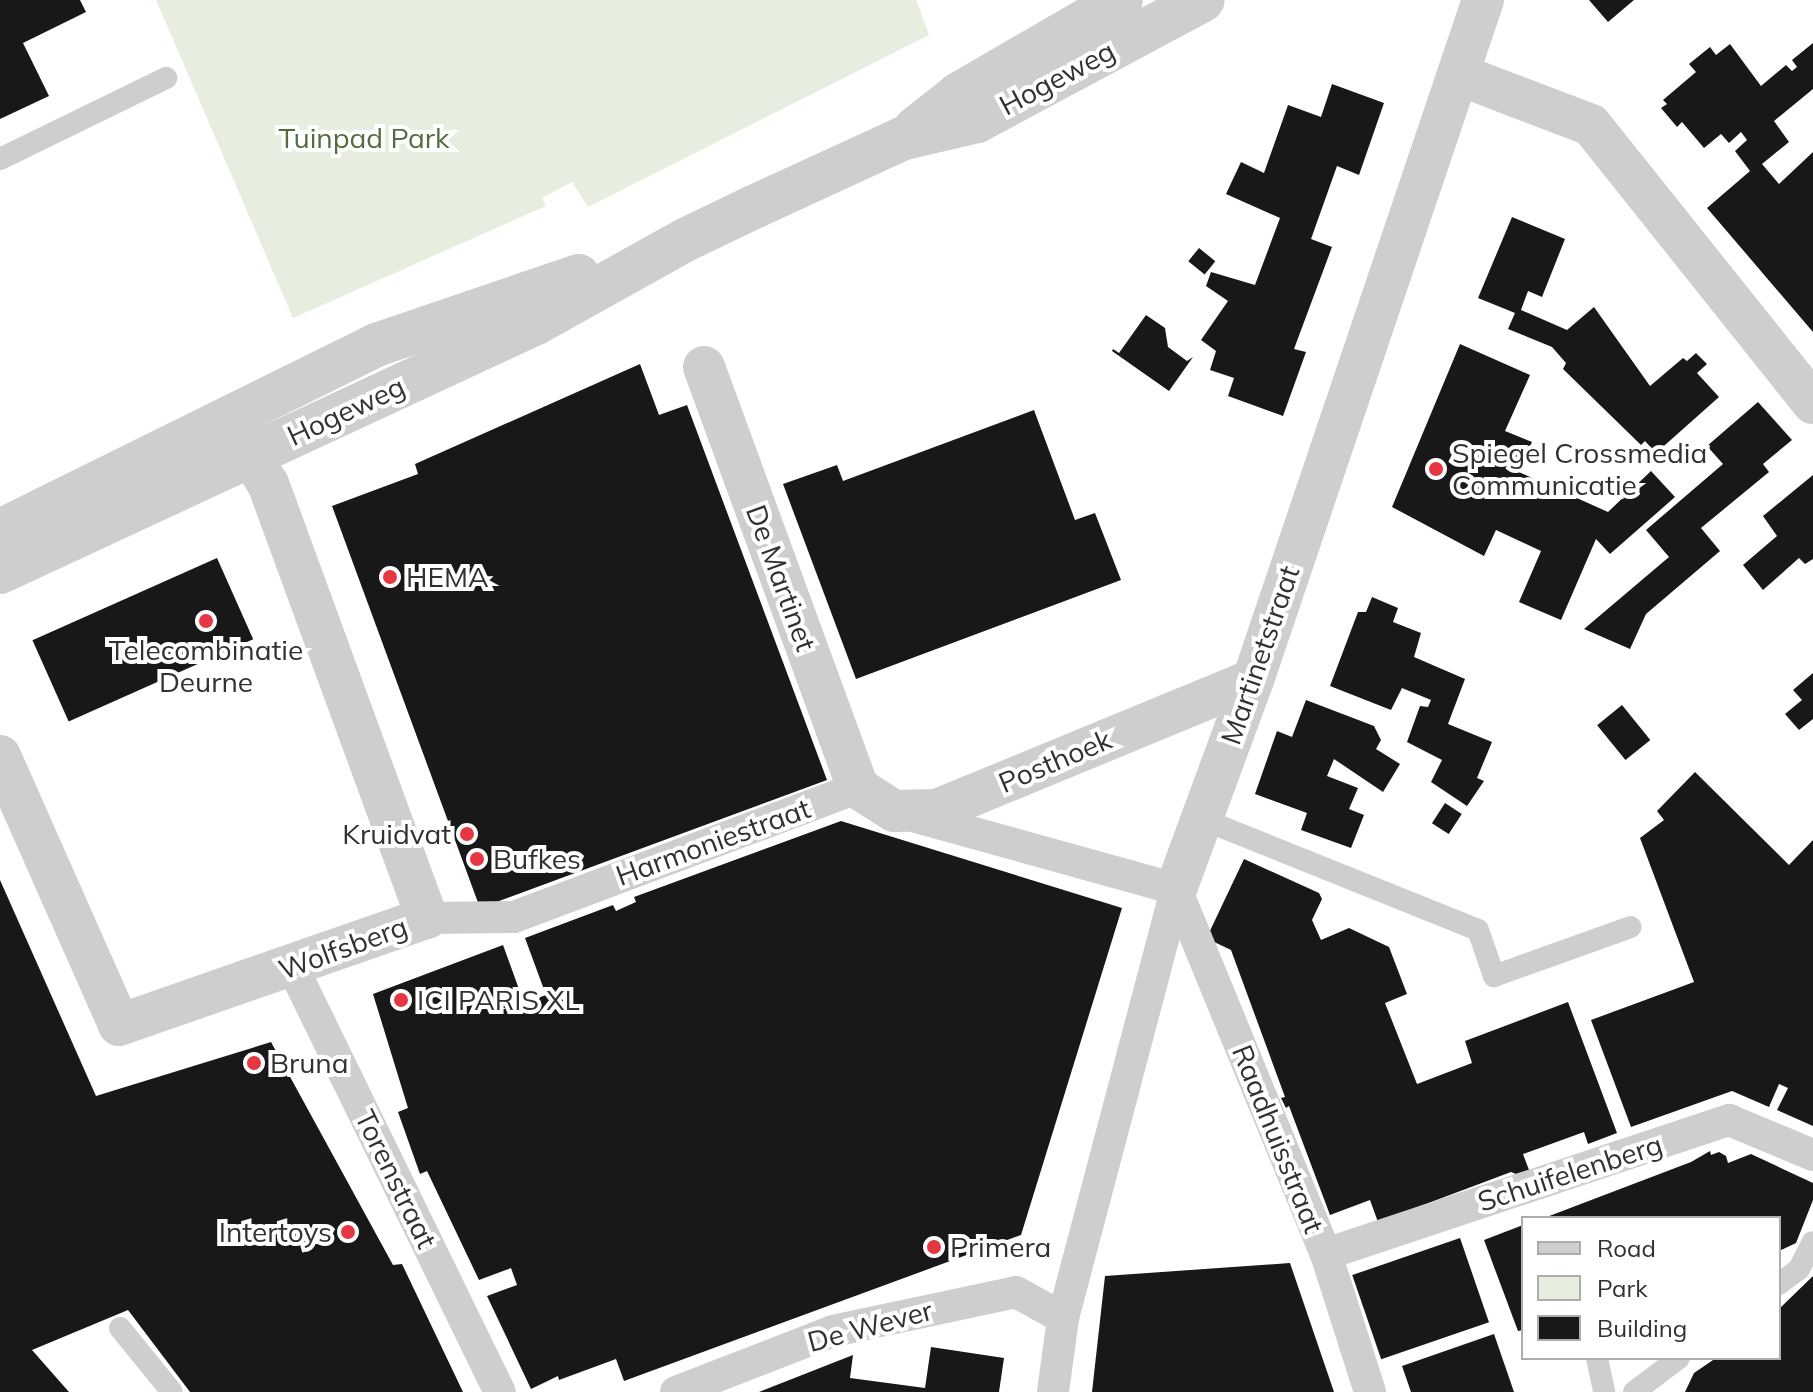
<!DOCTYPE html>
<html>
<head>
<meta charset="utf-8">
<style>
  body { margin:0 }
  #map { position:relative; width:1813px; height:1392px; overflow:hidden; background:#fff; font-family:Mulish,sans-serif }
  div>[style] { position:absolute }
  .green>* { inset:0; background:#e7eee0 }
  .building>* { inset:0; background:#181818; transform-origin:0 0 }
  .service>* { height:22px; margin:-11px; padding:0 11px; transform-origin:11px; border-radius:11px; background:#cecece }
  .pedestrian>* { height:32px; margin:-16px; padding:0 16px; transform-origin:16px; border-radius:16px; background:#cecece }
  .minor>* { height:42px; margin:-21px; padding:0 21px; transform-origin:21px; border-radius:21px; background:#cecece }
  .tertiary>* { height:44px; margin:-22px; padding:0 22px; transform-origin:22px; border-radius:22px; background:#cecece }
  .dots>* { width:22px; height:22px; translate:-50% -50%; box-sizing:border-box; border:4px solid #fff; border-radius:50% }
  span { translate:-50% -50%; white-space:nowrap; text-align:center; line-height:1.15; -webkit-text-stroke:8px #fff; paint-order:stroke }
  .street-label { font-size:28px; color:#313131 }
  .park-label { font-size:28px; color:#546d3e }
  .poi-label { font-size:28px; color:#313131 }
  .left { translate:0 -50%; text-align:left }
  .right { translate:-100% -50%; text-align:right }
  .legend { position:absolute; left:1521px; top:1216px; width:260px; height:144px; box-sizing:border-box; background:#fff; border:2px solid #adadad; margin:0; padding:10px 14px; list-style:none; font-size:24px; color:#313131 }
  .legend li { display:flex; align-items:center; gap:16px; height:40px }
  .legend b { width:40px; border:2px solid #adadad }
</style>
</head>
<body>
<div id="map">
  <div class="green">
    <i style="clip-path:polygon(156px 0,916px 0,929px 35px,588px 207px,572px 182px,542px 198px,546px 206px,293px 318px)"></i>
  </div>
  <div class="building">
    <i style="clip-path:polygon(0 0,80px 0,86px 12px,23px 43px,49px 96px,0 119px)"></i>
    <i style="clip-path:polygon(1589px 0,1634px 0,1608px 22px)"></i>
    <i style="clip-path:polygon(1813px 43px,1813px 89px,1774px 121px,1789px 142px,1762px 164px,1779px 184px,1813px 152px,1813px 332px,1707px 208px,1750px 171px,1735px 151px,1747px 140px,1741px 132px,1729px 143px,1721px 134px,1704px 148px,1682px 122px,1677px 127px,1661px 108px,1667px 104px,1663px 100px,1696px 72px,1689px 64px,1710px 47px,1716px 55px,1730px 44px,1761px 86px,1786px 65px,1792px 71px,1797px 67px,1792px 60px)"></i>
    <i style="clip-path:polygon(1332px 84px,1384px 103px,1359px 175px,1337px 166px,1311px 239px,1332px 247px,1294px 349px,1306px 352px,1283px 416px,1228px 396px,1234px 378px,1210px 370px,1216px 351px,1201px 340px,1228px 301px,1206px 286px,1211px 272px,1255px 285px,1280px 218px,1226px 194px,1241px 162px,1264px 173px,1288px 105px,1321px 117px)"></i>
    <i style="clip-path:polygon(1512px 217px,1565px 239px,1542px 297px,1528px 291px,1521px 310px,1567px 330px,1594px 307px,1650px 386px,1683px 358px,1687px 361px,1696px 353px,1707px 364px,1697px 373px,1719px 397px,1656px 453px,1645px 441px,1641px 445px,1563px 369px,1566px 363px,1552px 347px,1508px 329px,1515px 313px,1478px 298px)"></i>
    <i style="left:1199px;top:248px;width:21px;height:17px;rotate:39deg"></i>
    <i style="clip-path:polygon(1146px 315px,1165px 328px,1168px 347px,1187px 361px,1193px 357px,1169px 391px,1112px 351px,1113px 349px,1119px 353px)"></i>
    <i style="clip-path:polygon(1460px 344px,1530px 375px,1505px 431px,1532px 442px,1519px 472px,1608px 512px,1651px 471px,1675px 497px,1610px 554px,1596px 539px,1561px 620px,1519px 602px,1541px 551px,1496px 530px,1484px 556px,1392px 507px)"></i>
    <i style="clip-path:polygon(640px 364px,659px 415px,687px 405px,827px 780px,480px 908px,332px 506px,418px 474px,415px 464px)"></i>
    <i style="clip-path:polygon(1758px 402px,1792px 440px,1763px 464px,1769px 472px,1701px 528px,1720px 551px,1646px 614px,1630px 649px,1584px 629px,1669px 557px,1646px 530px,1723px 464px,1707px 446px)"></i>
    <i style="clip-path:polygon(1034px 410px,1075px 520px,1095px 513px,1121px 580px,856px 679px,783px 484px,837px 465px,843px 481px)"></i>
    <i style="clip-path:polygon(1813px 475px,1813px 559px,1805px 564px,1799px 558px,1763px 590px,1743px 565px,1777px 536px,1763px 516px)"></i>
    <i style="left:217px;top:558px;width:89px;height:202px;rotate:66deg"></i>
    <i style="clip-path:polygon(1372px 597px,1398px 608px,1393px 622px,1421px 633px,1414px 657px,1465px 679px,1448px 724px,1492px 742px,1477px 778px,1484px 781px,1467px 806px,1431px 782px,1442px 760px,1407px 742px,1420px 706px,1428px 707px,1431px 700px,1402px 688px,1391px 710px,1330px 686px,1358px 612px,1366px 612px)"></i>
    <i style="clip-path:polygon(1813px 673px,1813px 719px,1799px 730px,1785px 714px,1802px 700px,1793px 690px)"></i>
    <i style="clip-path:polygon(1306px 700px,1374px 726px,1381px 740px,1376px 749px,1400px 764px,1383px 792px,1334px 759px,1327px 776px,1358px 788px,1349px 809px,1364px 815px,1351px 848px,1301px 830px,1307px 813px,1255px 794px,1277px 731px,1292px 737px)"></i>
    <i style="left:1622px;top:705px;width:45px;height:32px;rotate:51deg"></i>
    <i style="clip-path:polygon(1695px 772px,1789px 865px,1813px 840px,1813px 1126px,1777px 1110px,1788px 1088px,1779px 1084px,1769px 1107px,1732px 1091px,1631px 1127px,1591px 1020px,1694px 982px,1640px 838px,1664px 820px,1657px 811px)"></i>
    <i style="left:1445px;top:803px;width:20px;height:24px;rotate:33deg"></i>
    <i style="clip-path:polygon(841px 821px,1122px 908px,1021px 1235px,624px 1381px,616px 1359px,559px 1380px,558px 1376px,531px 1389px,487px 1296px,517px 1285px,511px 1268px,479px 1280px,427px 1171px,420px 1174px,398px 1112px,408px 1108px,373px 994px,503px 945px,524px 1003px,546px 995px,525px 938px,613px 905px,616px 911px,636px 902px,634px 897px)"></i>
    <i style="clip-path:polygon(1244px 859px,1319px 893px,1322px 899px,1312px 920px,1321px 940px,1349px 928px,1389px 947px,1407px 994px,1385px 1003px,1417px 1084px,1472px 1063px,1465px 1041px,1568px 1002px,1617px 1133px,1588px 1144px,1584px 1132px,1523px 1154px,1529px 1170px,1516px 1174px,1511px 1172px,1378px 1222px,1370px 1200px,1330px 1215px,1289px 1106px,1286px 1108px,1281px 1098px,1285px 1097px,1231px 950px,1210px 940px,1208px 935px)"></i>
    <i style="clip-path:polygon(0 880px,96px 1096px,271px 1042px,393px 1265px,402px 1264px,463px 1392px,190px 1392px,128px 1310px,32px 1350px,69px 1392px,0 1392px)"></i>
    <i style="clip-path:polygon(1710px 1151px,1711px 1155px,1719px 1152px,1726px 1156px,1728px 1163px,1751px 1154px,1813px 1183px,1813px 1200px,1796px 1243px,1779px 1251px,1779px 1218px,1544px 1218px,1691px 1162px)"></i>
    <i style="clip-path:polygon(1523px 1225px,1523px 1330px,1518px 1331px,1484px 1240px)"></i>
    <i style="left:1460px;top:1238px;width:89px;height:114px;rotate:71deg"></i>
    <i style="clip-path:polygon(1290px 1263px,1334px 1392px,1092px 1392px,1105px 1276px)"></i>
    <i style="clip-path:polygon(1813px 1276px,1813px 1392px,1685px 1392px,1694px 1373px,1716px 1358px,1779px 1358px,1779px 1309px)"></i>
    <i style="clip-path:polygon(1494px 1334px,1514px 1392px,1411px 1392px,1402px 1366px)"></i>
    <i style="clip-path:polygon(931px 1347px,1004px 1358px,999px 1392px,759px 1392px,853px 1355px,850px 1378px,925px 1388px)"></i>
  </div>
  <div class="service">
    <i style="left:0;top:159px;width:185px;rotate:-26deg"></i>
    <i style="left:1202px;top:819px;width:297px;rotate:21.9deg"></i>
    <i style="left:1478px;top:930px;width:49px;rotate:70.8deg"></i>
    <i style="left:1494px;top:976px;width:145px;rotate:-19.7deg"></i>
    <i style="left:1779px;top:1284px;width:25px;rotate:-37deg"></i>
    <i style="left:1799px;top:1269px;width:30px;rotate:-63deg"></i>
    <i style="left:120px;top:1328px;width:82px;rotate:50.9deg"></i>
    <i style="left:1597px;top:1358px;width:35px;rotate:78deg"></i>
    <i style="left:1634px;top:1392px;width:56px;rotate:-37.1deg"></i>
  </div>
  <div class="pedestrian">
    <i style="left:909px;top:815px;width:277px;rotate:15.5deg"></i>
    <i style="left:1176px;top:889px;width:395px;rotate:67.7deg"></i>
    <i style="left:1326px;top:1254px;width:145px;rotate:72.3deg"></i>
    <i style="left:427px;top:918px;width:87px;rotate:-0.7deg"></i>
    <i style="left:514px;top:917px;width:367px;rotate:-20.6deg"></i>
    <i style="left:292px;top:966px;width:474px;rotate:64deg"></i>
    <i style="left:1326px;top:1254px;width:425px;rotate:-18.4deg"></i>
    <i style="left:1729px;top:1120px;width:91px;rotate:22.6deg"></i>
    <i style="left:676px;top:1392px;width:168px;rotate:-21.2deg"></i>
    <i style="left:833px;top:1331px;width:187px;rotate:-12deg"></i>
    <i style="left:1016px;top:1292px;width:54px;rotate:29deg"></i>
    <i style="left:1053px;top:1392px;width:75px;rotate:-82.3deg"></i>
    <i style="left:1063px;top:1318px;width:444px;rotate:-75.2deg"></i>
  </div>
  <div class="minor">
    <i style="left:1460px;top:75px;width:140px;rotate:20.9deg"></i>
    <i style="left:1591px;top:125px;width:356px;rotate:51.4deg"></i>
    <i style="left:704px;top:367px;width:448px;rotate:69.9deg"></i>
    <i style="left:858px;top:788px;width:43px;rotate:32.6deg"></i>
    <i style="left:894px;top:811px;width:43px;rotate:-1.3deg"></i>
    <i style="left:937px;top:810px;width:342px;rotate:-22.4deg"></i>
    <i style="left:0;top:756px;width:294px;rotate:66.1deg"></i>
    <i style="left:119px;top:1025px;width:326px;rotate:-19.2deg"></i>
    <i style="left:427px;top:918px;width:462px;rotate:-110.1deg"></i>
    <i style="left:268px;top:484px;width:67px;rotate:-122.3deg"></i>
    <i style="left:1176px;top:889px;width:223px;rotate:-69.8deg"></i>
    <i style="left:1253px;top:680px;width:718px;rotate:-71.31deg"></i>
  </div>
  <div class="tertiary">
    <i style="left:915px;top:129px;width:56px;rotate:-38.5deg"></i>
    <i style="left:959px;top:94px;width:187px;rotate:-30.1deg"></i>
    <i style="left:0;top:531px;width:419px;rotate:-26.3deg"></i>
    <i style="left:376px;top:345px;width:214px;rotate:-18.8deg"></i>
    <i style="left:0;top:572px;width:591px;rotate:-24.92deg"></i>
    <i style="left:536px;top:323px;width:173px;rotate:-29.1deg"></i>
    <i style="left:687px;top:239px;width:76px;rotate:-25.6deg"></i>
    <i style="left:756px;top:206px;width:163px;rotate:-24.7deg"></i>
    <i style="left:904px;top:138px;width:75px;rotate:-13.1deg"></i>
    <i style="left:977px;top:121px;width:256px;rotate:-28.2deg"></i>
  </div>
  <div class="dots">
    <i style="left:1436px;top:469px;background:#e53642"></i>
    <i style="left:390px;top:577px;background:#e53642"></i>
    <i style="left:206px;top:621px;background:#e53642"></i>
    <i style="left:467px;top:834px;background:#e53642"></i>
    <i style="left:477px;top:859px;background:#e53642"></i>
    <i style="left:401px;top:1000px;background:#e53642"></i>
    <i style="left:254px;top:1063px;background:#e53642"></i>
    <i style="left:348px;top:1232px;background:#e53642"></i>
    <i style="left:934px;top:1247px;background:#e53642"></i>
  </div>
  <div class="street-label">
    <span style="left:1057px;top:78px;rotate:-28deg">Hogeweg</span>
    <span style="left:346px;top:411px;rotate:-25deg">Hogeweg</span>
    <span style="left:781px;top:578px;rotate:70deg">De Martinet</span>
    <span style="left:1260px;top:655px;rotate:-71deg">Martinetstraat</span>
    <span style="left:1055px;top:761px;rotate:-23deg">Posthoek</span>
    <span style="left:713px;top:842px;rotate:-20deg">Harmoniestraat</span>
    <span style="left:343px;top:948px;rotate:-20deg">Wolfsberg</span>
    <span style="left:1278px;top:1139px;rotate:68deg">Raadhuisstraat</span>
    <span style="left:1570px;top:1173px;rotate:-18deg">Schuifelenberg</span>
    <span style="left:396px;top:1179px;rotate:64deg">Torenstraat</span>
    <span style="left:870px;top:1326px;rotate:-15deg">De Wever</span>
  </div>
  <div class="park-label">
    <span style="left:364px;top:138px">Tuinpad Park</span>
  </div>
  <div class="poi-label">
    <span class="left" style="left:1452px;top:469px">Spiegel Crossmedia<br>Communicatie</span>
    <span class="left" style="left:406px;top:577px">HEMA</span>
    <span style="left:206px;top:666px">Telecombinatie<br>Deurne</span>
    <span class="right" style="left:451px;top:834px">Kruidvat</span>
    <span class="left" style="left:493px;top:859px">Bufkes</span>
    <span class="left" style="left:417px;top:1000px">ICI PARIS XL</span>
    <span class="left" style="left:270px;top:1063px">Bruna</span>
    <span class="right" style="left:332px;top:1232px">Intertoys</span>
    <span class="left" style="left:950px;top:1247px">Primera</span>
  </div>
  <ul class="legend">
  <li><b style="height:10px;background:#cecece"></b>Road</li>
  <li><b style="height:22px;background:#e7eee0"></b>Park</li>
  <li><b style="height:22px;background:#181818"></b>Building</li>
  </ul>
</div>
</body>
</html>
